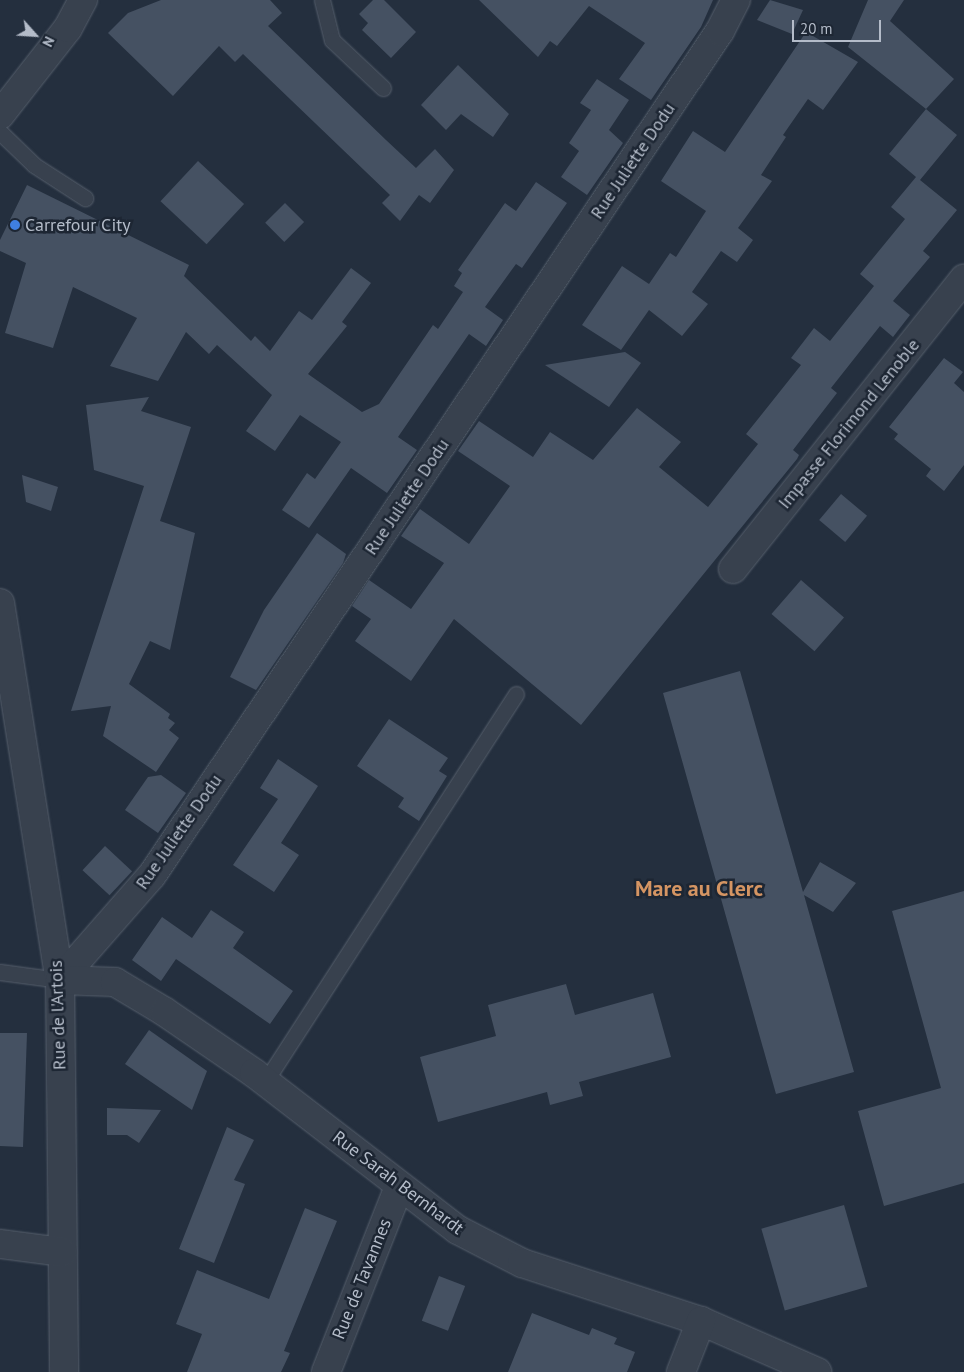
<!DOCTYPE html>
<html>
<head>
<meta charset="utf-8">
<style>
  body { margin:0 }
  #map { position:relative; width:964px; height:1372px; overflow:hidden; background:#242f3e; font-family:"PT Sans",sans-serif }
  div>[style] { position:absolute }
  .building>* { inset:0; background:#455162; transform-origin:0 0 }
  .roads { filter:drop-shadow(0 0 1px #565f6c) drop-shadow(0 0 1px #565f6c) }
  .lane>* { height:15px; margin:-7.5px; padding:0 7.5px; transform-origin:7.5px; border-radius:7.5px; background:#38414e }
  .street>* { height:28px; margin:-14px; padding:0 14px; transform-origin:14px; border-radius:14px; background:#38414e }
  .dots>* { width:14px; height:14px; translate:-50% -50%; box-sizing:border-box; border:2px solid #1d2633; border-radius:50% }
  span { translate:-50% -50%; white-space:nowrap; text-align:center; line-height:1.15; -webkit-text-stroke:5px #1d2633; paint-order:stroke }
  .street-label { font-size:18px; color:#b4bcc9 }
  .poi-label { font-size:18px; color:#b4bcc9 }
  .left { translate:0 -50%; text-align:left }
  .district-label { font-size:22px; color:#d59563; font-weight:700 }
  .north { position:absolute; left:10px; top:10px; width:50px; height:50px; -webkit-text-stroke:4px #1d2633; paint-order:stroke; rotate:116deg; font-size:14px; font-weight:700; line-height:20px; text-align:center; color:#b4bcc9 }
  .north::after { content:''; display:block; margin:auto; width:18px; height:22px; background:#b4bcc9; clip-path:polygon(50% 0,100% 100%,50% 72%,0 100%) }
  .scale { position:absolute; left:792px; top:20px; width:89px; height:22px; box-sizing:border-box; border:2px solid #b4bcc9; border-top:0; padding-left:6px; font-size:15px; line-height:18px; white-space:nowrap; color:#b4bcc9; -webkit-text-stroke:4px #1d2633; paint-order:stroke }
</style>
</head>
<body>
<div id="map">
  <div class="building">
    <i style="clip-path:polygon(161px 0,270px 0,282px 13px,268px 26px,386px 140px,416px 168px,435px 149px,454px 170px,430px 203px,419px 195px,400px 221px,382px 203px,390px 195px,243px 54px,235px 62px,219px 46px,173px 96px,108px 33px,128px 13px)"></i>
    <i style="clip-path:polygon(373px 0,384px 0,416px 32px,391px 58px,362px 30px,368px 23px,359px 14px)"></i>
    <i style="clip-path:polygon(479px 0,713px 0,701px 27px,651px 100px,619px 79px,645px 43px,589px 6px,557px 46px,550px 41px,538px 57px)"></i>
    <i style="clip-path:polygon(770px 0,803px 10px,792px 34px,757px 20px)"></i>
    <i style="clip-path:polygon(868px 0,904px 0,890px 21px,954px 79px,926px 109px,848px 47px)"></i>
    <i style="clip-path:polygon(806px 32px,858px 62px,823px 110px,808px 99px,783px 135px,786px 137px,761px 175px,772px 181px,738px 228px,753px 240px,737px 262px,721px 251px,692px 292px,708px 304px,682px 336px,649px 310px,621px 350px,582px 325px,622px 266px,649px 284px,670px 253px,676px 257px,706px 211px,661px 181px,693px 131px,725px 152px)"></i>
    <i style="clip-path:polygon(458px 65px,509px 114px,493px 137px,461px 114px,446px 130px,421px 105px)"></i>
    <i style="clip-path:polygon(597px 79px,629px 100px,609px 130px,623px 143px,587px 195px,561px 177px,579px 151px,569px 143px,591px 110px,580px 103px)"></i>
    <i style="clip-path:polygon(926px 109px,957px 135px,920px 180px,957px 210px,923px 251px,930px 257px,893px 301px,910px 315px,893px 337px,880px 326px,831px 388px,837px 393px,793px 450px,799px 455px,797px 459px,581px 725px,454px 619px,411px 681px,355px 641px,371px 619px,352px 606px,369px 580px,411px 609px,444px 563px,401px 536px,420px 509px,469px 544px,510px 486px,458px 451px,479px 421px,533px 457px,550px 432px,593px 460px,637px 408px,681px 442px,659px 467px,708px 507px,758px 444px,746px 434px,801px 365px,791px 358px,814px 328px,830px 341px,874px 286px,860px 274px,905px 219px,891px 207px,916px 177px,889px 154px)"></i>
    <i style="left:198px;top:161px;width:63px;height:55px;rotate:43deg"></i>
    <i style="clip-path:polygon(536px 182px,567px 203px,522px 268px,516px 264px,485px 307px,503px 320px,486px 346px,469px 334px,398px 437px,417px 450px,387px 493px,351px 468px,309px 528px,282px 510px,307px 473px,315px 479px,341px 442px,300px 415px,275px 451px,246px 431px,272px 395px,217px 345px,209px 354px,186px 332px,158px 381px,110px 366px,137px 318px,73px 287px,53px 348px,5px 333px,26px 263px,0 251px,0 240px,27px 185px,189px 265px,184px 276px,251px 341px,255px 336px,270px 351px,299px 311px,312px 320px,351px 268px,371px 283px,342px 322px,347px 326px,308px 374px,362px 412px,379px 404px,433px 325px,438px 329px,463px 292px,454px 286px,462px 273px,458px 270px,505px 203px,516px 211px)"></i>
    <i style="left:285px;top:203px;width:27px;height:28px;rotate:45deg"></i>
    <i style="clip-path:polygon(625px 352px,641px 363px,609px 407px,545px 365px)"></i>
    <i style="clip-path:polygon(944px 358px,963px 372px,954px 383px,964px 392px,964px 465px,944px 491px,926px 476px,931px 469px,894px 439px,898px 434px,889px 427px)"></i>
    <i style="clip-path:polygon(149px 397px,141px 411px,191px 427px,160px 521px,195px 533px,170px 650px,150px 641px,129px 684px,170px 714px,168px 718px,175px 723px,169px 730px,179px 738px,156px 772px,103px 736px,111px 706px,71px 711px,144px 486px,94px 470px,86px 405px)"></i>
    <i style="clip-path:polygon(22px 475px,58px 487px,51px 511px,26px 502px)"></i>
    <i style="left:841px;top:494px;width:34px;height:34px;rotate:40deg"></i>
    <i style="clip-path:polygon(317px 533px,346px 554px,343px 563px,256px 690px,230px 677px,264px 610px)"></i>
    <i style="left:801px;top:580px;width:57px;height:45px;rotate:41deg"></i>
    <i style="clip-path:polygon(740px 671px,803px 892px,820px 862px,856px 883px,833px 912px,804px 895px,854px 1072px,776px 1094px,663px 693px)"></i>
    <i style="clip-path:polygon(389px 719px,448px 758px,439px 771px,447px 776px,419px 821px,398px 807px,404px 798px,357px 766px)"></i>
    <i style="clip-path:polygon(278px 759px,318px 786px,281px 843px,299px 855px,274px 892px,233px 865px,278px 799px,260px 788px)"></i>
    <i style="clip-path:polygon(161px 775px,186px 793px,158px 833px,125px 810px,148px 777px)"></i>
    <i style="left:105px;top:846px;width:37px;height:33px;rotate:43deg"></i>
    <i style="clip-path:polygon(964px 891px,964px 1183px,884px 1206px,858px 1111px,941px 1088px,892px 911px)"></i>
    <i style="clip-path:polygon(211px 910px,244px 932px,233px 948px,293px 991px,270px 1024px,176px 959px,161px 981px,132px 960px,162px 917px,192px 938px)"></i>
    <i style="clip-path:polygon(566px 984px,575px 1015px,653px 993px,671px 1057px,579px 1082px,583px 1096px,550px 1105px,547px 1092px,438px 1122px,420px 1057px,496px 1036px,488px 1005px)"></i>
    <i style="clip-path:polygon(149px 1030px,207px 1071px,192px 1110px,125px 1064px)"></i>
    <i style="clip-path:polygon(0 1033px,27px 1033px,23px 1147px,0 1146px)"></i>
    <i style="clip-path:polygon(107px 1108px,161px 1110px,139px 1143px,127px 1135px,107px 1135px)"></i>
    <i style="clip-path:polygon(227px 1127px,254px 1140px,234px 1180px,245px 1184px,214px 1263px,179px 1249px)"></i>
    <i style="left:844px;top:1205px;width:85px;height:86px;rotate:74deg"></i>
    <i style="clip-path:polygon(305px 1208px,337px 1221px,284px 1351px,290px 1353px,281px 1372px,187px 1372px,202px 1334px,176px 1324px,197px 1270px,269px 1299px)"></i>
    <i style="left:439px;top:1276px;width:28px;height:48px;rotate:21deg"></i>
    <i style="clip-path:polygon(532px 1313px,589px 1335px,592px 1328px,617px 1338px,614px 1344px,635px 1352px,627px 1372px,508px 1372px)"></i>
  </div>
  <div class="roads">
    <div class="lane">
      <i style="left:322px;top:0;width:41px;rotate:76deg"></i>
      <i style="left:332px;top:40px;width:70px;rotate:43.3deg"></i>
      <i style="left:0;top:132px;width:47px;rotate:44.1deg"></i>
      <i style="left:34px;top:165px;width:61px;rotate:32.9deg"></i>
      <i style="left:0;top:972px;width:61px;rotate:7.6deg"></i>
      <i style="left:265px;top:1082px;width:462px;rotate:-57.1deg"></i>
    </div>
    <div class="street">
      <i style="left:0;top:115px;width:110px;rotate:-52deg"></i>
      <i style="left:68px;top:28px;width:32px;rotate:-62deg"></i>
      <i style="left:733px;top:569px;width:371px;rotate:-51.5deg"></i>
      <i style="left:0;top:603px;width:382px;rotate:81deg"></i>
      <i style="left:60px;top:980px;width:392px;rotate:89.4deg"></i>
      <i style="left:60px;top:980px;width:140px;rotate:-48.8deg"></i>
      <i style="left:152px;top:875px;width:1017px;rotate:-56.06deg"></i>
      <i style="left:720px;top:31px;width:35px;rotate:-63deg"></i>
      <i style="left:60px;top:980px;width:55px;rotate:2.1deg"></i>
      <i style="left:115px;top:982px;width:58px;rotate:31deg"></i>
      <i style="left:165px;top:1012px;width:108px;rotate:34.4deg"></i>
      <i style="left:254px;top:1073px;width:257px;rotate:37.6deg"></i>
      <i style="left:458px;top:1230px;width:72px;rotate:27.3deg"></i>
      <i style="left:522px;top:1263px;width:188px;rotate:18deg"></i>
      <i style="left:701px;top:1321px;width:127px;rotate:23.7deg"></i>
      <i style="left:0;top:1244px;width:63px;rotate:7.4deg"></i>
      <i style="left:326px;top:1372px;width:199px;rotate:-68.5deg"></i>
      <i style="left:681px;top:1372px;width:55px;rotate:-68.6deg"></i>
    </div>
  </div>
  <div class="dots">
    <i style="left:15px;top:225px;background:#3f7fe0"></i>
  </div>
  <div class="street-label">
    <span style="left:633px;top:161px;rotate:-56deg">Rue Juliette Dodu</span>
    <span style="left:849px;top:424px;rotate:-51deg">Impasse Florimond Lenoble</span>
    <span style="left:407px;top:497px;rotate:-56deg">Rue Juliette Dodu</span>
    <span style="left:179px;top:832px;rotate:-55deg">Rue Juliette Dodu</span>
    <span style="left:58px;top:1015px;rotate:-92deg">Rue de l'Artois</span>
    <span style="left:398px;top:1183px;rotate:37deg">Rue Sarah Bernhardt</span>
    <span style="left:362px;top:1279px;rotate:-68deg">Rue de Tavannes</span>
  </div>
  <div class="poi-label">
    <span class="left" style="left:25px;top:225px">Carrefour City</span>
  </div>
  <div class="district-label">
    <span style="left:699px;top:889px">Mare au Clerc</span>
  </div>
  <div class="north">N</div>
  <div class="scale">20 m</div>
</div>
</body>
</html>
